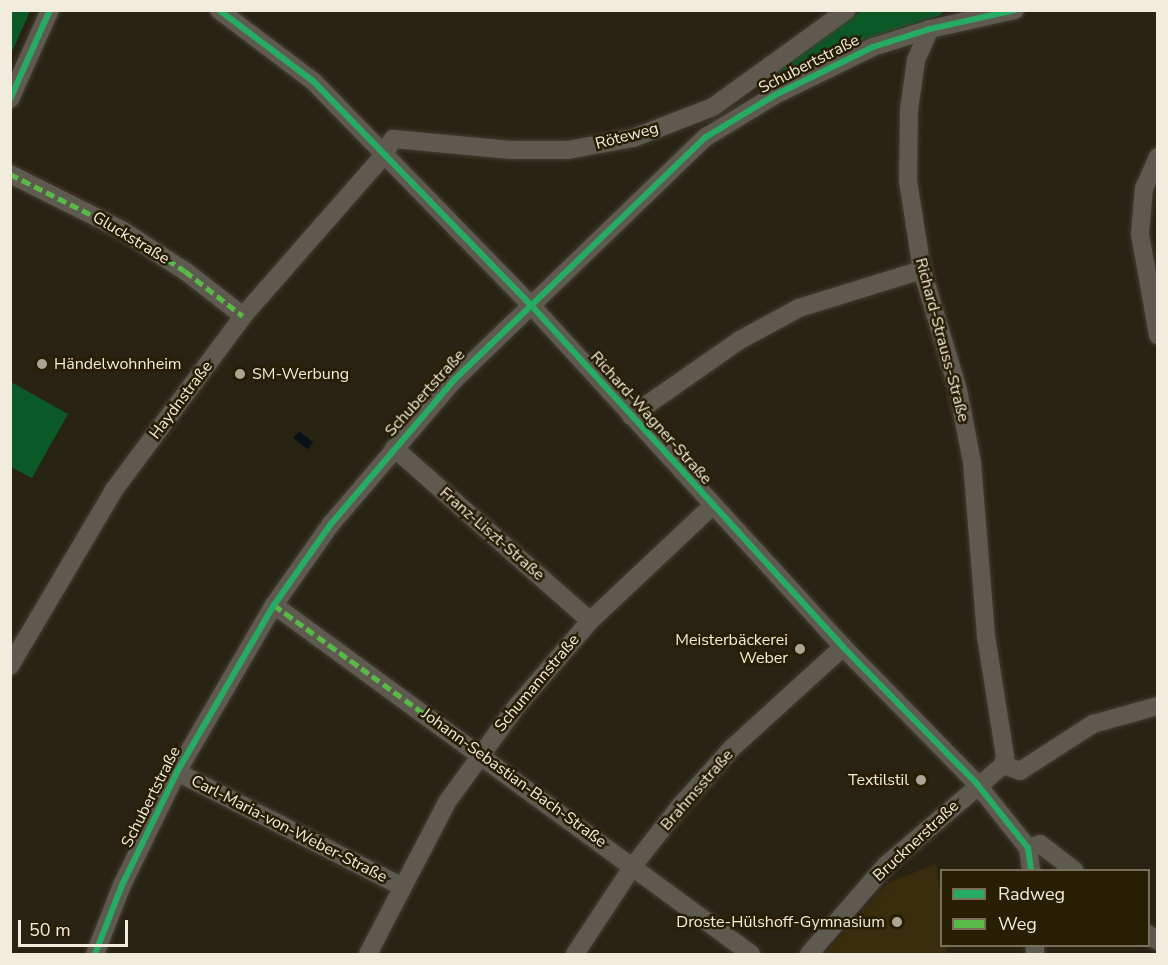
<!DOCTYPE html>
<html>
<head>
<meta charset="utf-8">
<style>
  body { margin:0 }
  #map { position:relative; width:1168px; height:965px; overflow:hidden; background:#292314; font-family:"Nunito Sans",sans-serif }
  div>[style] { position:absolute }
  .built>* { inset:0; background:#392d0d }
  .green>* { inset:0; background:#0a5927 }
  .water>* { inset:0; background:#071117; transform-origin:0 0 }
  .roads { filter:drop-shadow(0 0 2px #433d32) drop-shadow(0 0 2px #433d32) }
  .minor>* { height:18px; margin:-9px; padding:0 9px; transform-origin:9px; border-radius:9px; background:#5f5a50 }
  .quiet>* { height:4.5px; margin-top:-2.25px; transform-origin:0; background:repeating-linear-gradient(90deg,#58b947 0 9px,transparent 0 13.5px) }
  .cycleway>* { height:6px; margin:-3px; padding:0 3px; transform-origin:3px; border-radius:3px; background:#26ab63 }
  .dots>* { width:16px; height:16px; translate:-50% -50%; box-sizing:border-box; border:3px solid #271e03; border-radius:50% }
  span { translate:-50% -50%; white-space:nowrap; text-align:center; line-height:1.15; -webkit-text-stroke:5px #271e03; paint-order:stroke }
  .street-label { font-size:16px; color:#f2ecdc }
  .poi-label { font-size:16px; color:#f2ecdc }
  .left { translate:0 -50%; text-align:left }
  .right { translate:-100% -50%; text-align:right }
  .frame { position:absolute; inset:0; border:12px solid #f2ecdc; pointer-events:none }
  .legend { position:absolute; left:940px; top:869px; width:210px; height:78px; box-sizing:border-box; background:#271e03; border:2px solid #78705a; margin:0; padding:8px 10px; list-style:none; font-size:18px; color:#f2ecdc }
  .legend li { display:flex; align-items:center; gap:12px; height:30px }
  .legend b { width:30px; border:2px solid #78705a }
  .scale { position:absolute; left:18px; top:920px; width:110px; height:27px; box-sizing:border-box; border:3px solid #f2ecdc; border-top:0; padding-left:8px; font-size:18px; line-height:21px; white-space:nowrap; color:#f2ecdc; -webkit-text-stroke:4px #271e03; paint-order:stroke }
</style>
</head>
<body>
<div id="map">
  <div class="built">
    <i style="clip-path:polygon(936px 864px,941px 899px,942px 946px,946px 946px,946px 954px,824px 954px,888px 883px)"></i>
  </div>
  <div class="green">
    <i style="clip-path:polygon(11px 10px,30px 11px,11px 54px,10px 11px)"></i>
    <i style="clip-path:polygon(861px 11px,943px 11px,941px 15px,873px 37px,772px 82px,771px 75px)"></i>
    <i style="clip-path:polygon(11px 382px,68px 414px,32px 478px,11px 467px)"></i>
  </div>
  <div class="water">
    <i style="left:299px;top:431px;width:18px;height:9px;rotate:38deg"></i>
  </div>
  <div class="roads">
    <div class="minor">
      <i style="left:219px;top:10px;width:118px;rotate:37.1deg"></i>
      <i style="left:313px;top:81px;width:311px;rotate:45.8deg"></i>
      <i style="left:530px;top:304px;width:464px;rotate:47.6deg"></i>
      <i style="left:843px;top:647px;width:192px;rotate:45.6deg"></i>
      <i style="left:977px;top:784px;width:82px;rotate:51.4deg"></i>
      <i style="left:1028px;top:848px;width:22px;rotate:82deg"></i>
      <i style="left:10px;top:99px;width:98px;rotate:-65.8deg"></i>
      <i style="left:1158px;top:157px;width:34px;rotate:114deg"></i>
      <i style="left:1144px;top:188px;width:46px;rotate:95deg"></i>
      <i style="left:1140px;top:234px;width:103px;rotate:79.9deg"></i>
      <i style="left:10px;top:174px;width:125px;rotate:26.6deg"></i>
      <i style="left:122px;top:230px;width:75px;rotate:33.1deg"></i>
      <i style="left:185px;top:271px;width:73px;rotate:37.8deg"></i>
      <i style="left:631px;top:416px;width:133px;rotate:-34.9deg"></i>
      <i style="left:740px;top:340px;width:67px;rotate:-28.5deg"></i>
      <i style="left:799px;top:308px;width:129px;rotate:-17.2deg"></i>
      <i style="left:394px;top:448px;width:261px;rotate:41.4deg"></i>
      <i style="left:274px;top:605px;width:591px;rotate:36.19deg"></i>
      <i style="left:10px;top:666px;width:204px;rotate:-59.4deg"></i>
      <i style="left:114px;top:490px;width:217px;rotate:-53.4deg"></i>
      <i style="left:243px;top:316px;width:213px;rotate:-48.8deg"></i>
      <i style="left:383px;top:156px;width:20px;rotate:-60deg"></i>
      <i style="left:393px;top:139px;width:119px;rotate:5.3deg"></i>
      <i style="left:511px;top:150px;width:57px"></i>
      <i style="left:568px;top:150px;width:66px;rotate:-10.5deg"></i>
      <i style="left:633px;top:138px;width:86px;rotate:-21.2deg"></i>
      <i style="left:713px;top:107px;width:165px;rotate:-35.9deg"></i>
      <i style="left:1003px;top:765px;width:18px;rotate:19deg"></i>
      <i style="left:1020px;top:771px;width:87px;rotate:-32.8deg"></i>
      <i style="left:1093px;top:724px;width:67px;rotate:-15.5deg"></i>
      <i style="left:177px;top:772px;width:251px;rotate:27deg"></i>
      <i style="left:1028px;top:848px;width:13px;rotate:-18deg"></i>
      <i style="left:1040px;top:844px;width:43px;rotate:37.4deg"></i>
      <i style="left:1148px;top:934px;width:12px;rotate:35deg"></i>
      <i style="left:1035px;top:946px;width:8px;rotate:90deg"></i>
      <i style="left:95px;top:954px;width:74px;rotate:-68.6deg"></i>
      <i style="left:122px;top:885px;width:126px;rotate:-64deg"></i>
      <i style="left:177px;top:772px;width:193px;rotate:-59.9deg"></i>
      <i style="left:274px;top:605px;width:99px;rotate:-54.9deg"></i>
      <i style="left:331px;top:524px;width:189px;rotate:-49.5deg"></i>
      <i style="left:454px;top:380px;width:350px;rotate:-44deg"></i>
      <i style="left:706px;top:137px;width:81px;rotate:-31.3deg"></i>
      <i style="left:775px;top:95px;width:109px;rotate:-26.1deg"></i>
      <i style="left:873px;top:47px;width:60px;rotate:-17.5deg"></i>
      <i style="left:930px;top:29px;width:87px;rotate:-12.6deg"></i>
      <i style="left:368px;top:954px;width:171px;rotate:-62.5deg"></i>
      <i style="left:447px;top:802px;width:117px;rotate:-54deg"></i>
      <i style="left:516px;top:707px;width:113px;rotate:-49.3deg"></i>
      <i style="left:590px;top:621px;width:168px;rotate:-43.3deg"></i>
      <i style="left:575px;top:954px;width:105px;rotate:-56.6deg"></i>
      <i style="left:633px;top:866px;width:78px;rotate:-51.8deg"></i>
      <i style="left:681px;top:805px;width:76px;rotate:-48.2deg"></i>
      <i style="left:732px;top:748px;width:150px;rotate:-42.3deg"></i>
      <i style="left:809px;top:954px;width:118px;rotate:-49.1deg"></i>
      <i style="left:886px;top:865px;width:154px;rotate:-40.5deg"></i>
      <i style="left:1003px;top:765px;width:9px;rotate:-77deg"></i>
      <i style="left:1005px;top:756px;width:121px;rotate:-99deg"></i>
      <i style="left:986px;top:636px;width:175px;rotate:-94.6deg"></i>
      <i style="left:972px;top:462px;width:73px;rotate:-101deg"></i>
      <i style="left:958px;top:390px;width:125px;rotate:-106.7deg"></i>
      <i style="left:922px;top:270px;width:90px;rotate:-98.9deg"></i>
      <i style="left:908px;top:181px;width:71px;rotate:-89.2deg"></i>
      <i style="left:909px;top:110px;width:50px;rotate:-82deg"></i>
      <i style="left:916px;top:60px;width:34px;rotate:-66deg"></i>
    </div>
  </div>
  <div class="quiet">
    <i style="left:10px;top:174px;width:125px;rotate:26.6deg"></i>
    <i style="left:122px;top:230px;width:75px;rotate:33.1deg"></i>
    <i style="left:185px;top:271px;width:73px;rotate:37.8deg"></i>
    <i style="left:274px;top:605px;width:254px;rotate:35.9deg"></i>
  </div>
  <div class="cycleway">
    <i style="left:219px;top:10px;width:118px;rotate:37.1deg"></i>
    <i style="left:313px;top:81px;width:311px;rotate:45.8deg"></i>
    <i style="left:530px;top:304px;width:464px;rotate:47.6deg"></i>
    <i style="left:843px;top:647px;width:192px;rotate:45.6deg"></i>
    <i style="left:977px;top:784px;width:82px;rotate:51.4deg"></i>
    <i style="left:1028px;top:848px;width:22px;rotate:82deg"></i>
    <i style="left:10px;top:99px;width:98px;rotate:-65.8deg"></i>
    <i style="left:95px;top:954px;width:74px;rotate:-68.6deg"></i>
    <i style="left:122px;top:885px;width:126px;rotate:-64deg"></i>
    <i style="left:177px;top:772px;width:193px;rotate:-59.9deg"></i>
    <i style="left:274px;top:605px;width:99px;rotate:-54.9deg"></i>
    <i style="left:331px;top:524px;width:189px;rotate:-49.5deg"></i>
    <i style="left:454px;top:380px;width:350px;rotate:-44deg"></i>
    <i style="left:706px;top:137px;width:81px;rotate:-31.3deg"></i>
    <i style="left:775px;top:95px;width:109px;rotate:-26.1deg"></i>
    <i style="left:873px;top:47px;width:60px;rotate:-17.5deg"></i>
    <i style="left:930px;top:29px;width:87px;rotate:-12.6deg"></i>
  </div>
  <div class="dots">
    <i style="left:42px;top:364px;background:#aca696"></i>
    <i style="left:240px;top:374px;background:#aca696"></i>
    <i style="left:800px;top:649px;background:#aca696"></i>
    <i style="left:921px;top:780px;background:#aca696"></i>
    <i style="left:897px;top:922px;background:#aca696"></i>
  </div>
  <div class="street-label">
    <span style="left:809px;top:64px;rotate:-27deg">Schubertstraße</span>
    <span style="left:627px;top:136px;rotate:-15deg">Röteweg</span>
    <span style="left:131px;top:238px;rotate:31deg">Gluckstraße</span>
    <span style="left:942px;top:340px;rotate:75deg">Richard-Strauss-Straße</span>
    <span style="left:425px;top:393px;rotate:-48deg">Schubertstraße</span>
    <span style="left:181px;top:400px;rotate:-53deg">Haydnstraße</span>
    <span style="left:651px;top:418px;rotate:48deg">Richard-Wagner-Straße</span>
    <span style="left:492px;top:534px;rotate:41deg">Franz-Liszt-Straße</span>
    <span style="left:537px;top:683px;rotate:-50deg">Schumannstraße</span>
    <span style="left:514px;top:778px;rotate:36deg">Johann-Sebastian-Bach-Straße</span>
    <span style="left:697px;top:790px;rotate:-49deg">Brahmsstraße</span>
    <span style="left:151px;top:797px;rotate:-63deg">Schubertstraße</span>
    <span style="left:289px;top:829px;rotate:27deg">Carl-Maria-von-Weber-Straße</span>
    <span style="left:916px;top:841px;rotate:-43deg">Brucknerstraße</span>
  </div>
  <div class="poi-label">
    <span class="left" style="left:54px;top:364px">Händelwohnheim</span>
    <span class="left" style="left:252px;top:374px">SM-Werbung</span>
    <span class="right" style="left:788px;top:649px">Meisterbäckerei<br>Weber</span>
    <span class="right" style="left:909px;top:780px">Textilstil</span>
    <span class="right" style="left:885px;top:922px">Droste-Hülshoff-Gymnasium</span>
  </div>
  <div class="frame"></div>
  <ul class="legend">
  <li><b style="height:8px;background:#26ab63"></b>Radweg</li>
  <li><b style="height:8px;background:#58b947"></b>Weg</li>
  </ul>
  <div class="scale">50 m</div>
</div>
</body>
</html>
